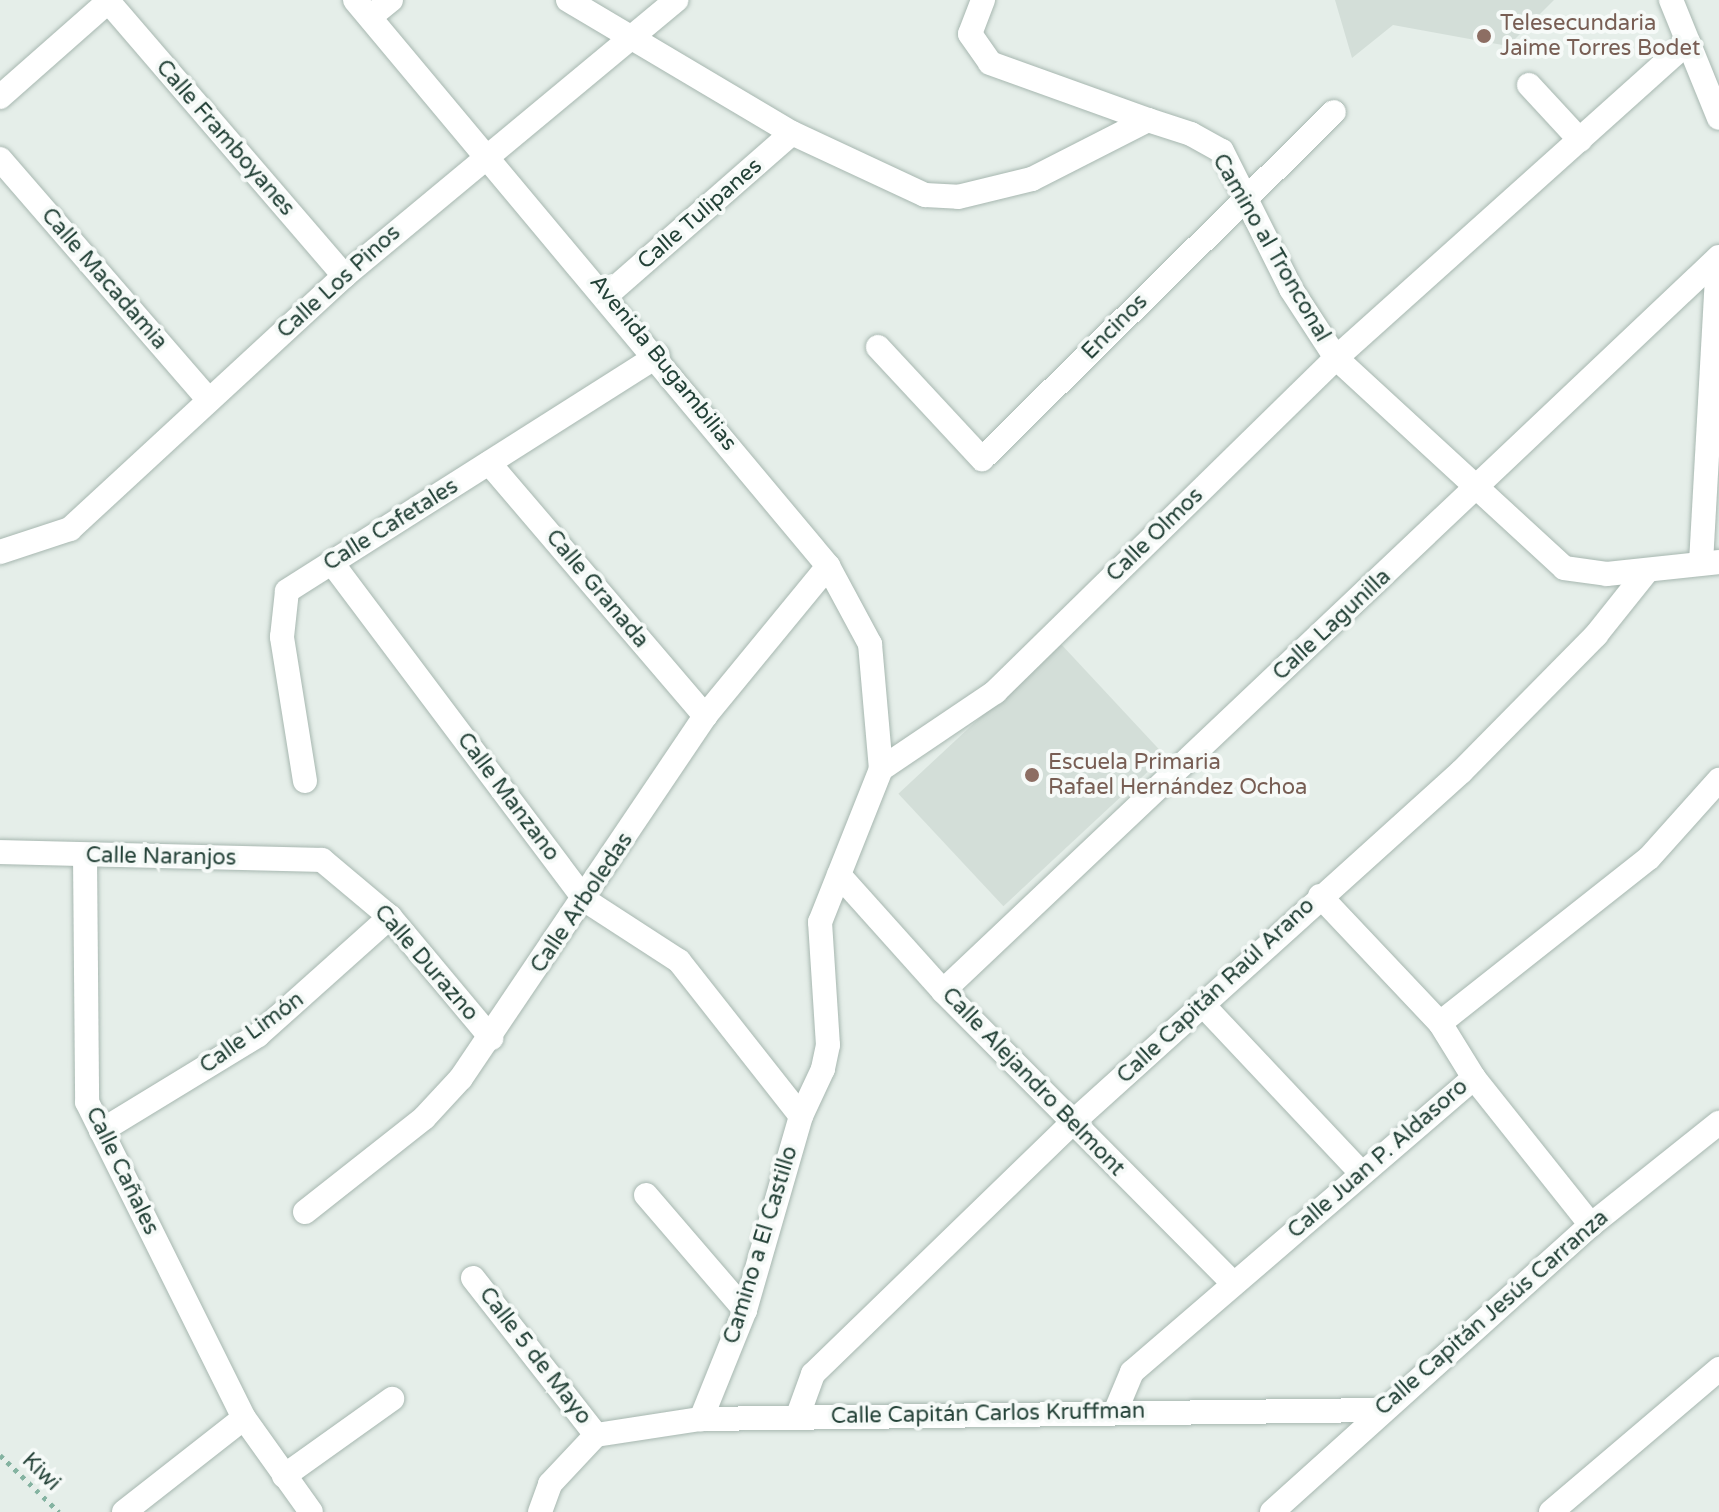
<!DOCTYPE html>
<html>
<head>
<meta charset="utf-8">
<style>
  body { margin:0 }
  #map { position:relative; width:1719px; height:1512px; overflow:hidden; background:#e5eee9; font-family:"Varela Round",sans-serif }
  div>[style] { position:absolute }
  .built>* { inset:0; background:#d3ded8; transform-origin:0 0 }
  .path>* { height:5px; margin-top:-2.5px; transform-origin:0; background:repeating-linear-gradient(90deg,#84b3a1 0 4px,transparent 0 10px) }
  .roads { filter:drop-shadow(0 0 2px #a7b7b0) drop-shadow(0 0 2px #a7b7b0) }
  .street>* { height:24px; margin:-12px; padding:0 12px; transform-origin:12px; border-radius:12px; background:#fff }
  .dots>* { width:22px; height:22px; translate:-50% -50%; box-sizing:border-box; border:4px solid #f6faf8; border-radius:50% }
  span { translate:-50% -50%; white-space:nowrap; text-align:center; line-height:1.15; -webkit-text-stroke:8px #f6faf8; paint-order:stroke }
  .education-label { font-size:22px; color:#785e54 }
  .left { translate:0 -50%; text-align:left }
  .street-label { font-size:22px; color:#234137 }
</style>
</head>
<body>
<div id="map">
  <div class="built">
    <i style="clip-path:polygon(1335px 0,1554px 0,1508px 46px,1393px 25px,1352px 58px)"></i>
    <i style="left:1060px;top:643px;width:154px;height:221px;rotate:47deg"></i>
  </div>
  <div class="path">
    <i style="left:0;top:1455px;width:82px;rotate:44deg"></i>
  </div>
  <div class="roads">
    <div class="street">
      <i style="left:107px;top:0;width:364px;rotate:49.3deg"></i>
      <i style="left:355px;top:0;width:738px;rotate:50.11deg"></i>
      <i style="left:828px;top:566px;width:89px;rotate:61.7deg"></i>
      <i style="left:870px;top:644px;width:125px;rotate:85deg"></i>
      <i style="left:881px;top:769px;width:165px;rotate:111.7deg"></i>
      <i style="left:820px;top:922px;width:123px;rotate:86.3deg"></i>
      <i style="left:828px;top:1045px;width:25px;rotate:102deg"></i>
      <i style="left:823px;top:1069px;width:52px;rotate:115.1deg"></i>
      <i style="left:801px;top:1116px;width:202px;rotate:106.1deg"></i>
      <i style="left:745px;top:1310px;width:118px;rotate:112deg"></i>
      <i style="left:568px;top:0;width:261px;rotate:30.7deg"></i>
      <i style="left:792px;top:133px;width:147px;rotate:25deg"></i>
      <i style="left:925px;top:195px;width:33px;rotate:3deg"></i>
      <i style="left:958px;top:197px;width:76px;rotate:-13.7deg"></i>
      <i style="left:1032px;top:179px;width:130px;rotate:-27deg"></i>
      <i style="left:1148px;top:120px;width:45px;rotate:18deg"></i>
      <i style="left:1191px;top:134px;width:35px;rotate:29deg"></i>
      <i style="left:1222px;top:151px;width:154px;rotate:63.4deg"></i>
      <i style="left:1291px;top:289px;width:82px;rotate:56.9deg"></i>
      <i style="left:1336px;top:358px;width:310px;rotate:42.6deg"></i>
      <i style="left:1564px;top:568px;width:43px;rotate:7.9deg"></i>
      <i style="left:1607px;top:574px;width:113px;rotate:-6.1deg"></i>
      <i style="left:983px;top:0;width:36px;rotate:111deg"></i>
      <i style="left:970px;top:34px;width:35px;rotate:55deg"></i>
      <i style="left:990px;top:63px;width:168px;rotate:19.8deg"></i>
      <i style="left:1671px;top:0;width:127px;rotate:67.9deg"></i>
      <i style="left:370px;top:17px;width:27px;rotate:-39deg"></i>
      <i style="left:1529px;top:85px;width:75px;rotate:47.2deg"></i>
      <i style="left:0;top:97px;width:147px;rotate:-41.4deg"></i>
      <i style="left:0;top:159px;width:319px;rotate:49.1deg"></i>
      <i style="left:608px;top:294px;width:244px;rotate:-41.2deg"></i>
      <i style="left:878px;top:347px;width:153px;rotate:47.1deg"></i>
      <i style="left:982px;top:459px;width:494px;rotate:-44.6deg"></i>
      <i style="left:489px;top:463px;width:333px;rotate:49.5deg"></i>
      <i style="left:0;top:552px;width:74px;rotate:-18.2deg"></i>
      <i style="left:70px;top:529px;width:373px;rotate:-42.7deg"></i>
      <i style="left:344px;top:276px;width:432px;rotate:-39.7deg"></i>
      <i style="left:332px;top:563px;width:421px;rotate:53.1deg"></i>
      <i style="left:585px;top:900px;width:112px;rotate:33deg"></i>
      <i style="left:679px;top:961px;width:197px;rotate:51.8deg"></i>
      <i style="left:1701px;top:563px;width:305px;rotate:-86.8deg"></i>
      <i style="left:881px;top:769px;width:138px;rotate:-34deg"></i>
      <i style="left:995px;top:692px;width:477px;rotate:-44.4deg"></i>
      <i style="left:1336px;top:358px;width:473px;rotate:-41.9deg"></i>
      <i style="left:305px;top:781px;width:146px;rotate:-99.1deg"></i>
      <i style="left:282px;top:637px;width:46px;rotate:-83.8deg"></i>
      <i style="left:287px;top:591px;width:439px;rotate:-32.4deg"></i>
      <i style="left:0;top:852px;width:322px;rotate:1.4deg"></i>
      <i style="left:322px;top:860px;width:89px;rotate:40deg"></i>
      <i style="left:390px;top:917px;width:158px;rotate:50.1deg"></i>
      <i style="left:85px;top:856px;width:246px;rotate:89.5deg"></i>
      <i style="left:87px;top:1102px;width:353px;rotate:63.6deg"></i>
      <i style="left:244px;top:1418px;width:115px;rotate:54.5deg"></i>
      <i style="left:839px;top:875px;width:156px;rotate:48.1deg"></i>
      <i style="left:943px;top:991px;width:412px;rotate:45.2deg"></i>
      <i style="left:1320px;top:896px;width:175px;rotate:46.6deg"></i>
      <i style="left:1440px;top:1023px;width:65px;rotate:58.3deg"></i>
      <i style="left:1474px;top:1078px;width:188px;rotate:51.5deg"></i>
      <i style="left:943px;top:991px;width:1068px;rotate:-43.41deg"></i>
      <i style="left:1202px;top:1004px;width:233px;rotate:46.7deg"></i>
      <i style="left:1440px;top:1023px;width:266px;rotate:-38.3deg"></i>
      <i style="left:1649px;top:858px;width:105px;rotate:-48.1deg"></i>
      <i style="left:101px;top:1131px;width:184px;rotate:-31.4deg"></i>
      <i style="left:258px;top:1035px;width:177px;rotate:-41.8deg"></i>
      <i style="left:646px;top:1195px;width:152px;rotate:49.3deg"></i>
      <i style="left:305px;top:1212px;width:152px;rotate:-38.3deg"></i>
      <i style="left:424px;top:1118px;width:54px;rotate:-47.2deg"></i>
      <i style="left:461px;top:1078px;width:437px;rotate:-56deg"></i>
      <i style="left:705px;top:716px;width:194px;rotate:-50.6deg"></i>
      <i style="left:473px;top:1278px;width:199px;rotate:51.9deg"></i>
      <i style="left:1116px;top:1410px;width:41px;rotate:-67.2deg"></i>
      <i style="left:1132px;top:1372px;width:451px;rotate:-40.7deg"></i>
      <i style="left:797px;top:1418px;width:47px;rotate:-70deg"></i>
      <i style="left:813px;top:1374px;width:361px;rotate:-44.1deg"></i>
      <i style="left:1072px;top:1123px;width:525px;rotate:-42.07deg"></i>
      <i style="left:1462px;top:771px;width:191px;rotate:-45.4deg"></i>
      <i style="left:1596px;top:635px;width:82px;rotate:-51.4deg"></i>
      <i style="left:596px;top:1435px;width:106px;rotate:-8.7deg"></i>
      <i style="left:701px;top:1419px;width:680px;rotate:-0.76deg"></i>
      <i style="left:284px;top:1476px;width:133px;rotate:-35.5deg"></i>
      <i style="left:124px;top:1512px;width:152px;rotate:-38.1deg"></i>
      <i style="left:540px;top:1512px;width:30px;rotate:-70deg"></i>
      <i style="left:550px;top:1484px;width:67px;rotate:-46.8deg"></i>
      <i style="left:1272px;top:1512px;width:429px;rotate:-42deg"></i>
      <i style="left:1591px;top:1225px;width:164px;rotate:-38.6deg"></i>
      <i style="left:1551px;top:1512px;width:221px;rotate:-40.4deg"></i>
    </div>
  </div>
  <div class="dots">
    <i style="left:1484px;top:36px;background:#8d6e63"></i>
    <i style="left:1032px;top:775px;background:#8d6e63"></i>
  </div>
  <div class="education-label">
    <span class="left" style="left:1500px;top:36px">Telesecundaria<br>Jaime Torres Bodet</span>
    <span class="left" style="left:1048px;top:775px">Escuela Primaria<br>Rafael Hernández Ochoa</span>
  </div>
  <div class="street-label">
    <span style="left:225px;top:138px;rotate:49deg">Calle Framboyanes</span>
    <span style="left:700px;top:214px;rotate:-41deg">Calle Tulipanes</span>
    <span style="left:1271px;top:248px;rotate:60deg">Camino al Tronconal</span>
    <span style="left:104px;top:279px;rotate:49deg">Calle Macadamia</span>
    <span style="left:339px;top:282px;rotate:-42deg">Calle Los Pinos</span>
    <span style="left:1115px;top:327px;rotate:-45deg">Encinos</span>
    <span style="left:663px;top:363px;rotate:51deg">Avenida Bugambilias</span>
    <span style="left:391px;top:525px;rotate:-32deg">Calle Cafetales</span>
    <span style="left:1155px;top:535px;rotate:-44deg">Calle Olmos</span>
    <span style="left:597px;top:589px;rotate:50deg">Calle Granada</span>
    <span style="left:1332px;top:625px;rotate:-43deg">Calle Lagunilla</span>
    <span style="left:508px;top:797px;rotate:53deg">Calle Manzano</span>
    <span style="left:161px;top:857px;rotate:1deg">Calle Naranjos</span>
    <span style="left:582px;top:903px;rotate:-56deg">Calle Arboledas</span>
    <span style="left:426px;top:963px;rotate:49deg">Calle Durazno</span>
    <span style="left:1216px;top:991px;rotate:-43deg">Calle Capitán Raúl Arano</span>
    <span style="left:252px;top:1033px;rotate:-36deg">Calle Limón</span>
    <span style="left:1033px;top:1082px;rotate:46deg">Calle Alejandro Belmont</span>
    <span style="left:1378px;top:1159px;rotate:-41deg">Calle Juan P. Aldasoro</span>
    <span style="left:122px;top:1171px;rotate:64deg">Calle Cañales</span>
    <span style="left:761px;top:1245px;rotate:-73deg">Camino a El Castillo</span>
    <span style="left:1492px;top:1313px;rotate:-41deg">Calle Capitán Jesús Carranza</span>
    <span style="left:535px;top:1356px;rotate:52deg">Calle 5 de Mayo</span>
    <span style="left:988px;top:1414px;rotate:-1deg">Calle Capitán Carlos Kruffman</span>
    <span style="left:41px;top:1472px;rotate:44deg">Kiwi</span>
  </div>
</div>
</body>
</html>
